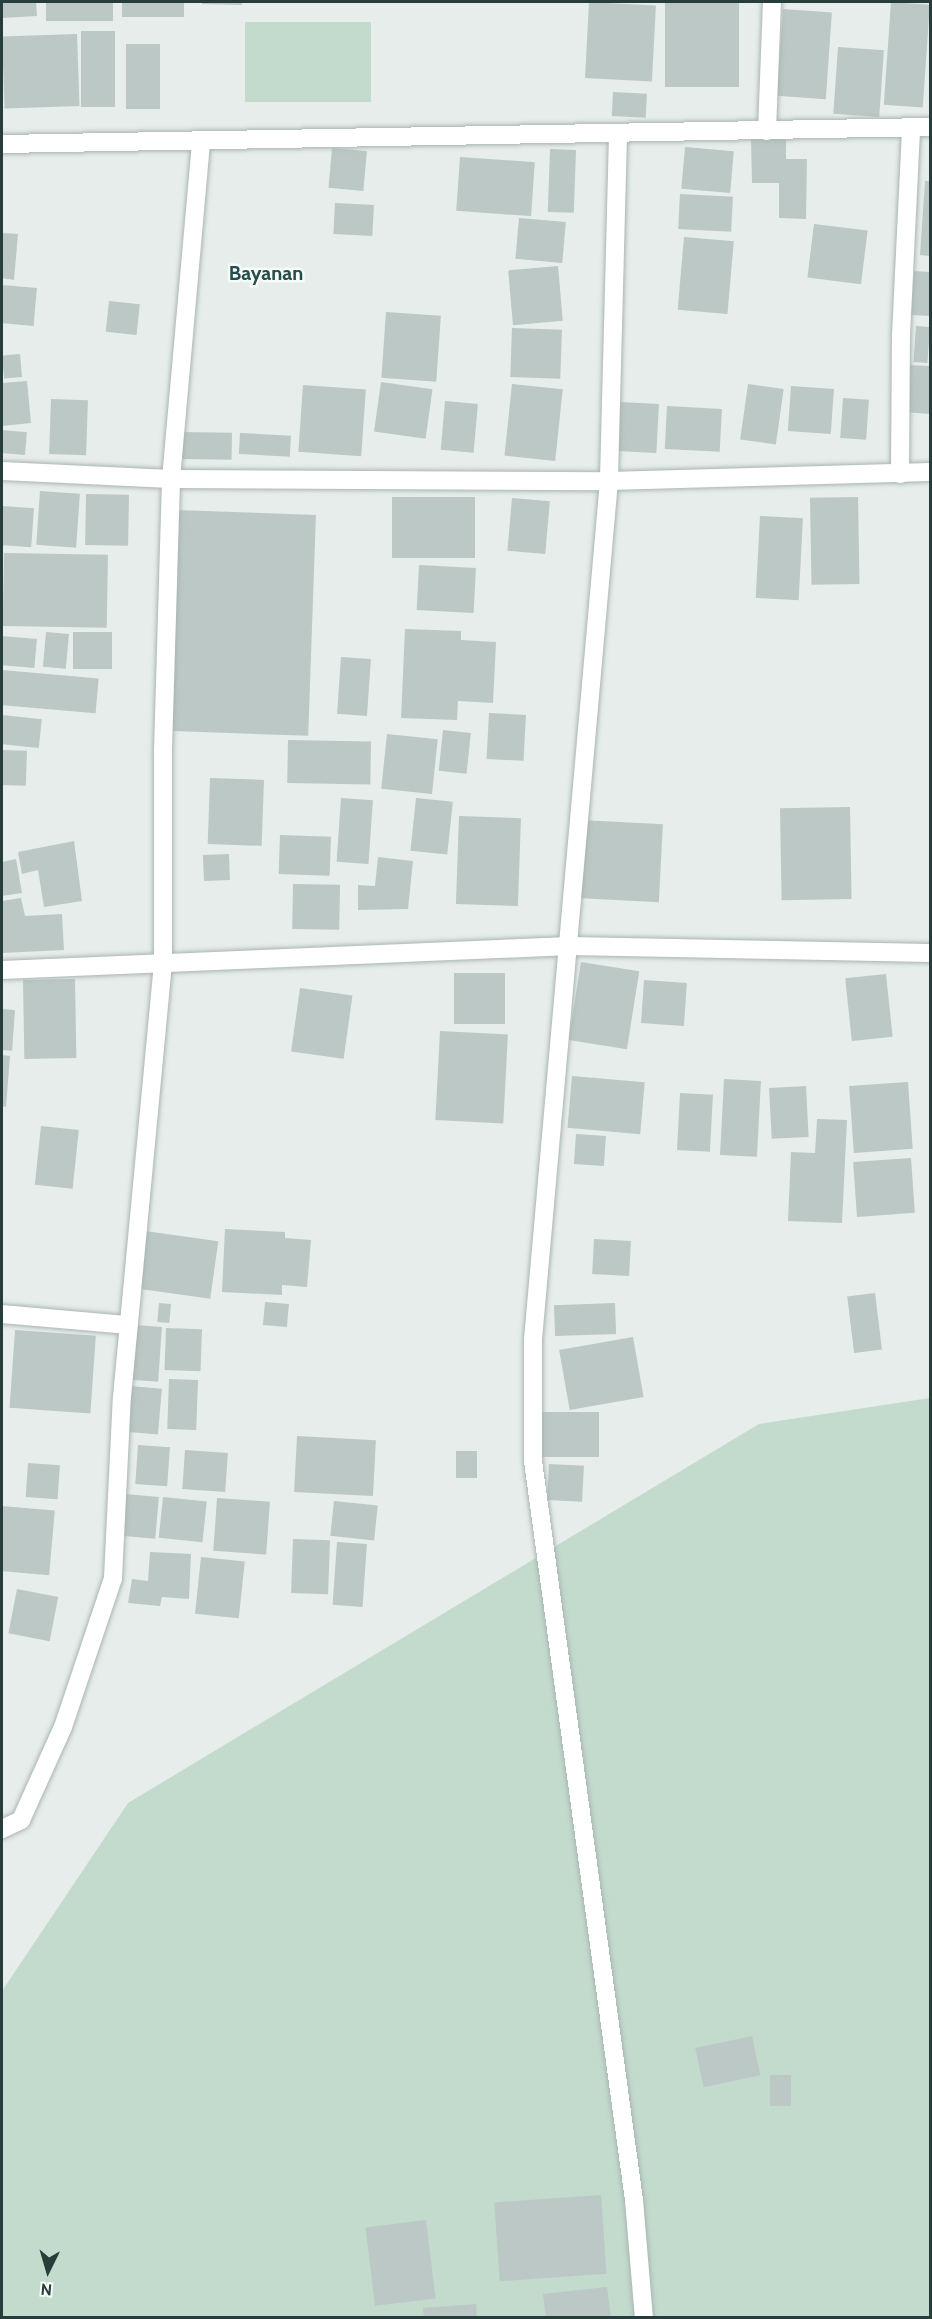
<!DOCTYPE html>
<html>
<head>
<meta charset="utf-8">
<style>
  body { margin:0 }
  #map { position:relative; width:932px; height:2319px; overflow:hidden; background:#e6edeb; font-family:Cabin,sans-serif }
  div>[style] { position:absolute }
  .green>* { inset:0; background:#c2dbcd; transform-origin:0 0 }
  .building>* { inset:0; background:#bcc8c5; transform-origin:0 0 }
  .roads { filter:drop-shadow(0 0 2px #a9b5b3) drop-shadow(0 0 2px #a9b5b3) }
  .street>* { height:18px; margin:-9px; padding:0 9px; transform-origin:9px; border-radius:9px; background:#fff }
  .secondary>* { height:18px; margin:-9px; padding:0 9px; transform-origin:9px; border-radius:9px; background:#fff }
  span { translate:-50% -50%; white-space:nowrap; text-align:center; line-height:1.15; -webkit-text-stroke:5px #f6faf9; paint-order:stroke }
  .quarter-label { font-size:20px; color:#254d4a; font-weight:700 }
  .frame { position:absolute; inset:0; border:3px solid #273d3b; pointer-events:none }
  .north { position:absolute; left:18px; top:2241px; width:60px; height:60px; -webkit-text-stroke:4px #f6faf9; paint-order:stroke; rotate:185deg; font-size:16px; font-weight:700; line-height:24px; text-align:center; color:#273d3b }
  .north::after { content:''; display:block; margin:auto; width:21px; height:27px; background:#273d3b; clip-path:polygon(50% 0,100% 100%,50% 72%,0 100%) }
</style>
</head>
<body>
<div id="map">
  <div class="green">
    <i style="left:245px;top:22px;width:126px;height:80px"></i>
    <i style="clip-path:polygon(930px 1398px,930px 2317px,2px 2318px,2px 1991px,128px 1803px,759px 1424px)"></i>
  </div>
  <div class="building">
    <i style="clip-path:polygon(2px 2px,36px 2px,37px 16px,2px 18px)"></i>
    <i style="left:46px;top:2px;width:67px;height:19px"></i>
    <i style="left:122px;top:2px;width:62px;height:15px"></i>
    <i style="clip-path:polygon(202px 2px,242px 2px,242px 5px,202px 4px)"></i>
    <i style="left:589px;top:2px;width:67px;height:76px;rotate:3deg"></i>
    <i style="left:665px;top:2px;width:74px;height:85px"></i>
    <i style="left:891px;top:2px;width:39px;height:103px;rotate:4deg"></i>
    <i style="left:783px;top:9px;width:49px;height:87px;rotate:4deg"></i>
    <i style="left:81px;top:31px;width:34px;height:76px"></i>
    <i style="left:77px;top:34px;width:72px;height:75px;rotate:88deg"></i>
    <i style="left:126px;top:44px;width:34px;height:65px"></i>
    <i style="left:838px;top:47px;width:46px;height:67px;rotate:4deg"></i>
    <i style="left:613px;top:92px;width:34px;height:24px;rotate:3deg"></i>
    <i style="clip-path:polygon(751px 138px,786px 139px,786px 159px,807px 159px,806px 219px,779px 218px,779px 183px,752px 183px)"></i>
    <i style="left:685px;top:147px;width:49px;height:42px;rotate:5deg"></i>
    <i style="left:332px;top:148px;width:35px;height:40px;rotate:5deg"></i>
    <i style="left:550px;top:149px;width:26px;height:63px;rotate:2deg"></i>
    <i style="left:460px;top:157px;width:75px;height:54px;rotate:4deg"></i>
    <i style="clip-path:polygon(925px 181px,930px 181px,930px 256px,920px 255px)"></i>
    <i style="left:680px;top:194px;width:53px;height:35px;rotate:3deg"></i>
    <i style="left:335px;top:203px;width:39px;height:31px;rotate:3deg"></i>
    <i style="left:519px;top:218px;width:47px;height:41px;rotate:5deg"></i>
    <i style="left:814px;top:224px;width:54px;height:54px;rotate:7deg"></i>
    <i style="clip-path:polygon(2px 233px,18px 234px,14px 280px,2px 278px)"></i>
    <i style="left:684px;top:237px;width:50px;height:73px;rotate:5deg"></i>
    <i style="left:558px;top:266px;width:55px;height:50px;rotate:85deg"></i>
    <i style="clip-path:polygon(914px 271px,930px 272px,930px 316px,911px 315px)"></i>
    <i style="left:2px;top:285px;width:35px;height:38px;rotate:5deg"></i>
    <i style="left:109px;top:301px;width:31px;height:31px;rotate:6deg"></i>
    <i style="left:386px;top:312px;width:55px;height:66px;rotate:4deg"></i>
    <i style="left:916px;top:326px;width:14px;height:36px;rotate:4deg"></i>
    <i style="left:512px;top:328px;width:50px;height:49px;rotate:2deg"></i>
    <i style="left:20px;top:354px;width:23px;height:18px;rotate:85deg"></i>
    <i style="clip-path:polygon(908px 365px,930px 366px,930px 414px,904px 412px)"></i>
    <i style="clip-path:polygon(27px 381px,31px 423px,2px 426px,2px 383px)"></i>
    <i style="left:381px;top:382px;width:52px;height:50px;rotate:8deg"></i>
    <i style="left:512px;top:384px;width:51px;height:72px;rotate:6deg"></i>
    <i style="left:748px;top:384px;width:36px;height:56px;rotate:8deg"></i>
    <i style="left:303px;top:385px;width:63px;height:67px;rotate:4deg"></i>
    <i style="left:791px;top:386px;width:43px;height:45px;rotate:4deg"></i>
    <i style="left:843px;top:398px;width:26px;height:40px;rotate:4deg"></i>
    <i style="left:51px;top:399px;width:37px;height:55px;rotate:2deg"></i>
    <i style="left:445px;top:401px;width:33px;height:49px;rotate:5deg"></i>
    <i style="left:620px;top:402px;width:39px;height:49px;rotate:3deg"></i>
    <i style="left:667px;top:406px;width:55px;height:43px;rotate:3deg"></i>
    <i style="left:2px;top:430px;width:25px;height:23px;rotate:5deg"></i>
    <i style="left:182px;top:432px;width:50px;height:27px;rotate:1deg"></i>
    <i style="left:240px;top:433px;width:51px;height:21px;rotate:3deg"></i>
    <i style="left:40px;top:491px;width:40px;height:54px;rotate:4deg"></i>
    <i style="left:86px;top:494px;width:43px;height:51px;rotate:1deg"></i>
    <i style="left:392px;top:497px;width:83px;height:61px"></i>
    <i style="left:858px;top:497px;width:87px;height:48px;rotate:89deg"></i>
    <i style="left:512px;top:498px;width:38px;height:53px;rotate:5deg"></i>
    <i style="left:2px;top:506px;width:32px;height:39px;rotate:4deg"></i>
    <i style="left:175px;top:510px;width:141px;height:221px;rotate:2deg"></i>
    <i style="left:760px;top:516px;width:43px;height:82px;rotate:3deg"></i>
    <i style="left:4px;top:553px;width:104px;height:73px;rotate:1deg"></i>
    <i style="left:419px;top:565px;width:57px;height:45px;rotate:3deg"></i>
    <i style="clip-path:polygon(405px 629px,461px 631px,461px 640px,496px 642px,493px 703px,458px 701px,457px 720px,401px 718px)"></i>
    <i style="left:46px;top:632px;width:23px;height:35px;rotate:5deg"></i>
    <i style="left:73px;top:632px;width:39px;height:37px"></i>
    <i style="left:2px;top:636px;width:35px;height:29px;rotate:5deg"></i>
    <i style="left:341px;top:657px;width:30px;height:57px;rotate:4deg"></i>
    <i style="left:2px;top:670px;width:97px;height:35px;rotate:5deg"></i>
    <i style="left:489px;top:713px;width:37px;height:46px;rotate:3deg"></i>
    <i style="left:2px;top:715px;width:40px;height:29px;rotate:6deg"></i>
    <i style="left:443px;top:730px;width:28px;height:41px;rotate:6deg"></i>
    <i style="left:387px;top:734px;width:51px;height:55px;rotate:6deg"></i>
    <i style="left:288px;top:740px;width:83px;height:43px;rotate:1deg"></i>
    <i style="left:2px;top:750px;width:25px;height:35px;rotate:2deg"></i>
    <i style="left:210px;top:778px;width:54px;height:66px;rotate:2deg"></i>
    <i style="left:341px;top:798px;width:32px;height:64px;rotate:4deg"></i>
    <i style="left:416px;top:798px;width:37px;height:53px;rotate:6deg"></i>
    <i style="left:850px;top:807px;width:92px;height:70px;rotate:89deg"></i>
    <i style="left:459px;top:816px;width:62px;height:88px;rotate:2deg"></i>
    <i style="left:581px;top:820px;width:82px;height:78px;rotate:3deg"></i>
    <i style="left:280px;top:835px;width:51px;height:39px;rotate:2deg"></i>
    <i style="clip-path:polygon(74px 841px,82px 901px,44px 907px,38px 870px,22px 874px,18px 852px)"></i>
    <i style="left:229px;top:854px;width:26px;height:26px;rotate:88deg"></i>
    <i style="clip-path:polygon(378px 857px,413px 861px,408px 909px,358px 910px,358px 885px,375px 886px)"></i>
    <i style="clip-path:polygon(16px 859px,22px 893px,2px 896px,2px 862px)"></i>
    <i style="left:293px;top:884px;width:47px;height:45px;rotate:1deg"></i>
    <i style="clip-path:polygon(21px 898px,25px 916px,62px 914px,64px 950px,2px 953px,2px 901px)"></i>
    <i style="left:581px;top:962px;width:59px;height:79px;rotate:9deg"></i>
    <i style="left:454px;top:973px;width:51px;height:51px"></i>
    <i style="left:886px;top:974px;width:63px;height:41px;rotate:84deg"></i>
    <i style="left:75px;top:979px;width:79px;height:52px;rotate:89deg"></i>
    <i style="left:644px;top:980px;width:43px;height:43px;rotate:4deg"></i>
    <i style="left:300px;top:988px;width:53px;height:64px;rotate:8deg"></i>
    <i style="left:2px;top:1009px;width:13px;height:41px;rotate:4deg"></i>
    <i style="left:440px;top:1031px;width:68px;height:89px;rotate:3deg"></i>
    <i style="clip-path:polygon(2px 1055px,10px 1056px,6px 1107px,2px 1106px)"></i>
    <i style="left:572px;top:1076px;width:73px;height:52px;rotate:5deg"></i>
    <i style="left:724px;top:1079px;width:37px;height:76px;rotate:3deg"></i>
    <i style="left:908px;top:1082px;width:67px;height:59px;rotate:86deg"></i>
    <i style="left:806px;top:1086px;width:51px;height:37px;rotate:87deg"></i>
    <i style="left:680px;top:1093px;width:33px;height:57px;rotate:3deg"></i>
    <i style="clip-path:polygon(817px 1119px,847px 1120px,842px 1223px,788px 1221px,791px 1152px,815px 1153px)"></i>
    <i style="left:41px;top:1126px;width:38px;height:59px;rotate:6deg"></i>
    <i style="left:576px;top:1134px;width:30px;height:30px;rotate:4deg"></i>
    <i style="left:911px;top:1158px;width:55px;height:58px;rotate:86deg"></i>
    <i style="clip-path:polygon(225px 1229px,285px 1232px,285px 1238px,311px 1240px,307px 1287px,282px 1285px,282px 1295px,222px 1292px)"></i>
    <i style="left:145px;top:1231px;width:74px;height:58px;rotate:8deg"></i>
    <i style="left:594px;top:1239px;width:37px;height:35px;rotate:3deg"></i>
    <i style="left:875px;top:1293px;width:57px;height:28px;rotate:83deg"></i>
    <i style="left:265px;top:1302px;width:24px;height:23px;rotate:5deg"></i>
    <i style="left:159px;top:1303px;width:12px;height:19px;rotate:5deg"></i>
    <i style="left:615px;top:1303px;width:31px;height:61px;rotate:88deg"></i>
    <i style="left:134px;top:1325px;width:28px;height:55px;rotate:4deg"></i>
    <i style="left:166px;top:1328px;width:36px;height:42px;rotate:2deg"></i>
    <i style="left:15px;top:1330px;width:81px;height:78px;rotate:4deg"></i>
    <i style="left:633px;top:1337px;width:61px;height:75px;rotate:80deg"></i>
    <i style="left:169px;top:1379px;width:29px;height:50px;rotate:2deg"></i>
    <i style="left:130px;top:1386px;width:32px;height:46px;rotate:5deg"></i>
    <i style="left:540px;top:1412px;width:59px;height:45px"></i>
    <i style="left:297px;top:1436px;width:79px;height:56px;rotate:3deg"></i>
    <i style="left:138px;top:1445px;width:32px;height:39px;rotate:4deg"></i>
    <i style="left:185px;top:1450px;width:43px;height:39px;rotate:4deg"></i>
    <i style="left:456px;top:1451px;width:21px;height:27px"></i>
    <i style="left:28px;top:1463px;width:32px;height:34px;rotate:4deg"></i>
    <i style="left:549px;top:1464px;width:35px;height:36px;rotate:3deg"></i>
    <i style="left:125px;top:1494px;width:34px;height:42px;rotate:5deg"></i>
    <i style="left:163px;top:1497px;width:44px;height:41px;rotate:6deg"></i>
    <i style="left:217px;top:1498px;width:53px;height:53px;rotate:4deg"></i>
    <i style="left:334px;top:1501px;width:44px;height:35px;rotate:6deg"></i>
    <i style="left:2px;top:1506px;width:53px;height:65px;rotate:5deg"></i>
    <i style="left:293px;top:1539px;width:37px;height:54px;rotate:2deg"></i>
    <i style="left:337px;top:1542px;width:30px;height:63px;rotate:4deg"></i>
    <i style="clip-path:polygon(150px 1552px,191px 1554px,189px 1599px,162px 1597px,160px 1606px,128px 1603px,132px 1579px,148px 1581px)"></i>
    <i style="left:201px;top:1557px;width:44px;height:57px;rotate:6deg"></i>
    <i style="left:17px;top:1589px;width:42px;height:45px;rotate:11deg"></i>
    <i style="left:752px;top:2036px;width:40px;height:58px;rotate:78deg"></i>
    <i style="left:770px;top:2075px;width:21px;height:31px"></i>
    <i style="left:601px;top:2195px;width:79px;height:107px;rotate:86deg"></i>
    <i style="left:426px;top:2220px;width:79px;height:61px;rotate:83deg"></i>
    <i style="clip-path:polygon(607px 2287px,611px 2318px,546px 2318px,543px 2294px)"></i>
    <i style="clip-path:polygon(476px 2304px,477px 2318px,424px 2318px,423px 2308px)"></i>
  </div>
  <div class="roads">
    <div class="street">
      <i style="left:767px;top:131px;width:129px;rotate:-87.8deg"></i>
      <i style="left:618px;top:135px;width:346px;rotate:91.5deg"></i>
      <i style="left:609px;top:481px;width:862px;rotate:95.06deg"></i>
      <i style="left:533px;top:1340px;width:121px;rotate:90deg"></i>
      <i style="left:533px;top:1461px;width:746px;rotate:82.22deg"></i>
      <i style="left:634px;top:2200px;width:118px;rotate:85.2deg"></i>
      <i style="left:2px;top:144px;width:928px;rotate:-1.05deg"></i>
      <i style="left:900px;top:474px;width:139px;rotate:-89.6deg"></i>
      <i style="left:901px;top:335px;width:208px;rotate:-87.2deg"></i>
      <i style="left:2px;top:970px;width:569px;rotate:-2.42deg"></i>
      <i style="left:570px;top:946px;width:360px;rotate:1.1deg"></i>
      <i style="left:2px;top:1314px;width:127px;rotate:5deg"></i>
      <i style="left:2px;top:1829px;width:21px;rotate:-25deg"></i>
      <i style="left:21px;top:1820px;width:102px;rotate:-65.7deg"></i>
      <i style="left:63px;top:1727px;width:157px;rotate:-71.4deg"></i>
      <i style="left:113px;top:1578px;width:181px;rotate:-87.2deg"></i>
      <i style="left:122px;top:1397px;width:437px;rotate:-84.6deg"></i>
      <i style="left:163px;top:962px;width:212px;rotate:-90deg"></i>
      <i style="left:163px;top:750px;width:271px;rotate:-88.3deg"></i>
      <i style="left:171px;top:479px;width:339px;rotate:-84.9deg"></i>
    </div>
    <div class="secondary">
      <i style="left:2px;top:471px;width:169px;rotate:2.7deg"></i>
      <i style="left:171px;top:479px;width:438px;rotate:0.3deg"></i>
      <i style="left:609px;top:481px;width:321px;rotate:-1.6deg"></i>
    </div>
  </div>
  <div class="quarter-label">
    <span style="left:266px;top:273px">Bayanan</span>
  </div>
  <div class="frame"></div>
  <div class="north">N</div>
</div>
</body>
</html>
